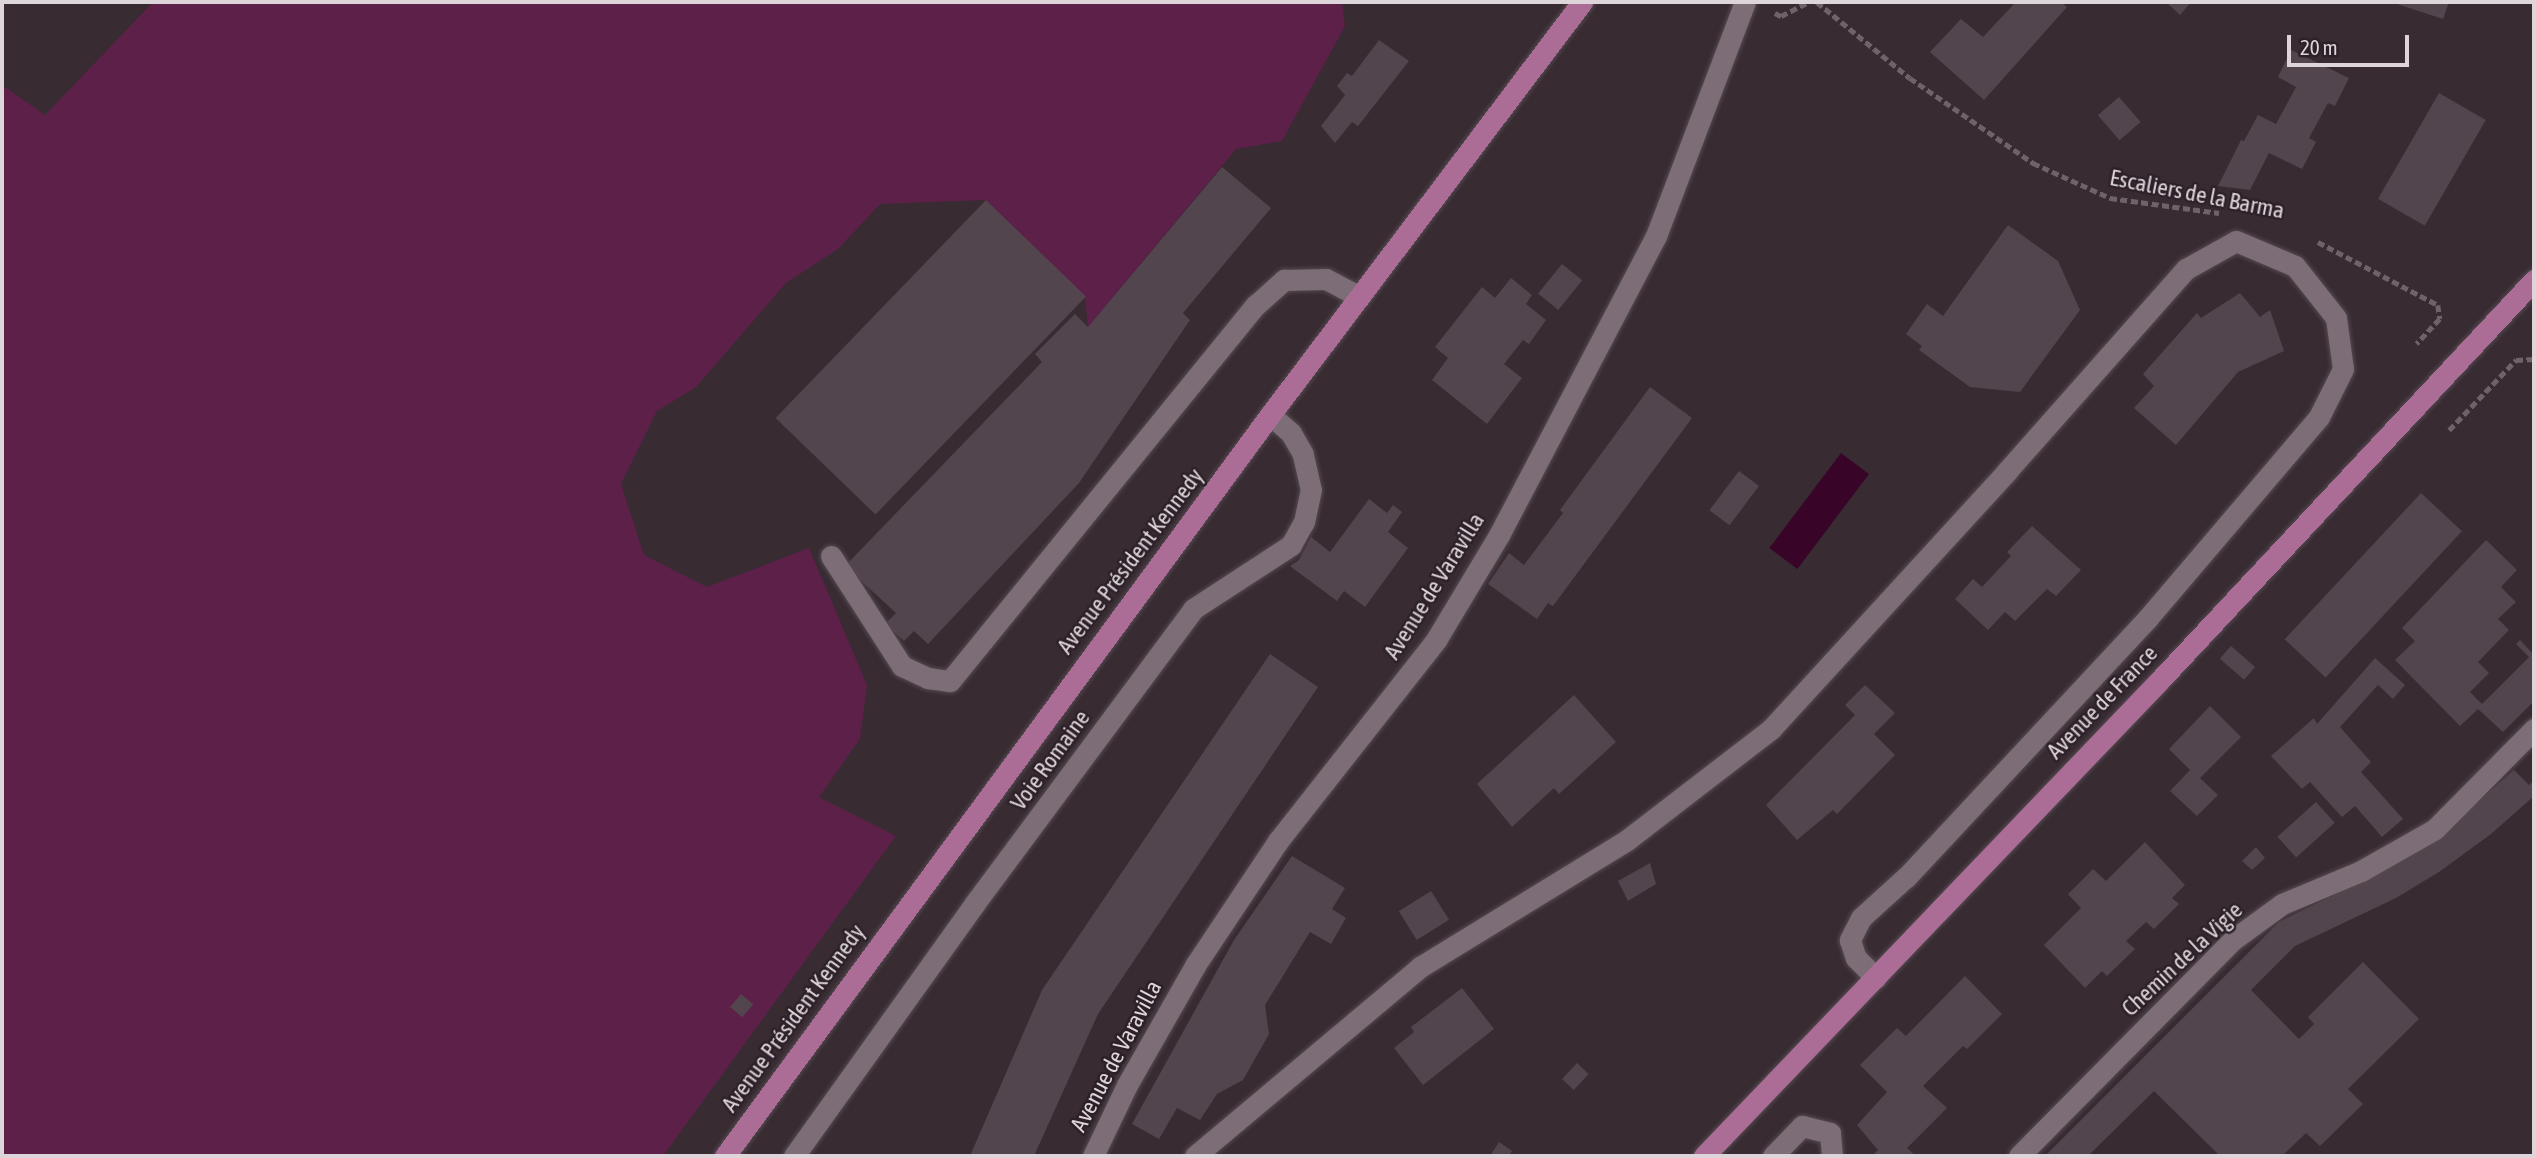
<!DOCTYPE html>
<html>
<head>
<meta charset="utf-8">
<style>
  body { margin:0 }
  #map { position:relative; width:2536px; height:1158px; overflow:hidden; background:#382b32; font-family:"Asap Condensed",sans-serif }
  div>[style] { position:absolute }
  .green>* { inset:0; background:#5c2049 }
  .water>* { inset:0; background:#380529; transform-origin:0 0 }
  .building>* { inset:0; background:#53454d; transform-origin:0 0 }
  .path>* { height:4.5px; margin-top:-2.25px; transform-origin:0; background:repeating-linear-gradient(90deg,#6e6369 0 7px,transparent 0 10.5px) }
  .roads { filter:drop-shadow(0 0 2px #544a50) drop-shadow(0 0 2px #544a50) }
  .minor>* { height:21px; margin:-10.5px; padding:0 10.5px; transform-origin:10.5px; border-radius:10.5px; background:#7c6d76 }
  .major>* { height:21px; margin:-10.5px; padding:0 10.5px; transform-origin:10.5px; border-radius:10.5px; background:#ab6c95 }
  span { translate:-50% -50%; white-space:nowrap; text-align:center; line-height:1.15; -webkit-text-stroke:5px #2d2129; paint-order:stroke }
  .street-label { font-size:23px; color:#ddd5da }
  .frame { position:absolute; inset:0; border:4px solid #ddd5da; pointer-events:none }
  .scale { position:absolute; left:2287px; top:35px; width:122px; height:32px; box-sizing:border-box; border:4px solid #ddd5da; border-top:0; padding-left:9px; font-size:21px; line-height:24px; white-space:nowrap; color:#ddd5da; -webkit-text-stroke:5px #2d2129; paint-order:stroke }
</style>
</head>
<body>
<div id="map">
  <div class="green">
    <i style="clip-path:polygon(153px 2px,1342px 2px,1345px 26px,1282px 141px,1236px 149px,1088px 327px,1085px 297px,986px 200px,880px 204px,838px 249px,786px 283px,696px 387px,657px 411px,621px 484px,644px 555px,707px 587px,809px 548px,867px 685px,860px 739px,819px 797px,896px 836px,663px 1156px,2px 1156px,2px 85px,45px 115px)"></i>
  </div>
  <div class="water">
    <i style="left:1841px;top:453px;width:35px;height:119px;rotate:37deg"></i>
  </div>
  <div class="building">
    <i style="clip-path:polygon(2012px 2px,2061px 2px,2067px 7px,1984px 100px,1930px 52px,1961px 19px,1983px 37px,2014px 4px)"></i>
    <i style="clip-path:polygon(2166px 2px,2191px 2px,2180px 15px)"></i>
    <i style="clip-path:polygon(2391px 2px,2449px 2px,2443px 19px)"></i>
    <i style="clip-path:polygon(1379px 40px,1409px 61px,1358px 126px,1352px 122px,1335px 143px,1321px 126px,1345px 95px,1337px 86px,1347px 73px,1352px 76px)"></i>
    <i style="clip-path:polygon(2291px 50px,2349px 78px,2335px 106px,2328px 103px,2309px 138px,2316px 142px,2302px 169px,2269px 153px,2250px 190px,2218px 186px,2241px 140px,2244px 141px,2258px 115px,2276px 124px,2296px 87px,2278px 77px)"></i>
    <i style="left:2439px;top:93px;width:54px;height:122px;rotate:30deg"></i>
    <i style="left:2119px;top:97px;width:33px;height:28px;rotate:49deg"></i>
    <i style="clip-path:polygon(1222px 167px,1271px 208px,1183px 313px,1190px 320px,1079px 483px,928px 644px,914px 631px,904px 641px,885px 624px,896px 613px,845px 566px,1042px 362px,1035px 354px,1075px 314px,1088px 327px)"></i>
    <i style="left:986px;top:200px;width:139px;height:303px;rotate:44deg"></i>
    <i style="clip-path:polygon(2008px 225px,2058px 261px,2080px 310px,2020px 392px,1970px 387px,1919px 350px,1922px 346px,1906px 334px,1927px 304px,1943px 316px)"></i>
    <i style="left:1562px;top:264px;width:26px;height:38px;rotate:39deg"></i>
    <i style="clip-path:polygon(1511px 278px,1532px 295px,1526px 304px,1546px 320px,1529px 344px,1523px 340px,1504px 364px,1522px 378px,1487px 424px,1432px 380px,1448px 358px,1435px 347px,1482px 287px,1495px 298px)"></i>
    <i style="clip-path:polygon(2240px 293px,2260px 317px,2270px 310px,2284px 351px,2238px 372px,2176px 445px,2134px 408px,2154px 386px,2143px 374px,2197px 313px,2201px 318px)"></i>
    <i style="clip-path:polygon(1650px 387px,1692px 418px,1553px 606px,1548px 603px,1537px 619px,1488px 584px,1509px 553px,1524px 565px,1563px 513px,1560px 510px)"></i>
    <i style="left:1739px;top:471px;width:25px;height:49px;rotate:37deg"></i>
    <i style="left:2421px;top:493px;width:56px;height:200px;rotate:43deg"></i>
    <i style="clip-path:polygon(1369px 499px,1387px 513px,1393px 505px,1402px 512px,1388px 532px,1408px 548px,1365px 607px,1344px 591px,1337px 601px,1290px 566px,1299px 560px,1311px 537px,1330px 552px)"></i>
    <i style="clip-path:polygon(2032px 526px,2081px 570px,2056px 596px,2047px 589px,2015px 621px,2005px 612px,1988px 630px,1955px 599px,1973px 579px,1982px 587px,2011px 556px,2007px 552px)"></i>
    <i style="clip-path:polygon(2486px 540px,2517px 570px,2501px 587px,2516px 602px,2498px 619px,2509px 630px,2478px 662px,2489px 673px,2470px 692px,2482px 704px,2529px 657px,2516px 644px,2520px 640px,2534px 655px,2534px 701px,2503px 732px,2478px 709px,2460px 726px,2395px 660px,2415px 641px,2402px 628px)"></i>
    <i style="left:2231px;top:646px;width:32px;height:17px;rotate:41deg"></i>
    <i style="clip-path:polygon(1270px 654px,1318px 687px,1098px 1014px,1034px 1156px,970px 1156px,1042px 990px)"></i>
    <i style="clip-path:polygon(2375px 658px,2405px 685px,2393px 699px,2378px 685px,2340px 727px,2371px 762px,2361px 772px,2403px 819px,2382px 837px,2355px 806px,2342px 817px,2310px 782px,2302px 789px,2271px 756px,2314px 718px,2317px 724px)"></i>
    <i style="clip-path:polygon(1865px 685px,1895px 713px,1874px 734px,1895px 755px,1837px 814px,1833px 810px,1797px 840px,1766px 805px,1855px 715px,1845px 705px)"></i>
    <i style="clip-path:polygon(1574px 695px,1616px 742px,1559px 794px,1554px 788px,1512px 827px,1477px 784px)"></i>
    <i style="clip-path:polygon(2210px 706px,2241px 737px,2200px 778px,2218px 795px,2197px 816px,2170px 791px,2190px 770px,2169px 749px)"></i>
    <i style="clip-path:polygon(2514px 770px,2529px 785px,2534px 780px,2534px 796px,2491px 834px,2439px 872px,2396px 898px,2295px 946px,2251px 990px,2299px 1039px,2314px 1024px,2308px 1017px,2363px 962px,2419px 1019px,2348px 1089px,2363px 1104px,2320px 1146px,2306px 1133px,2282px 1156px,2220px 1156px,2154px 1091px,2088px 1156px,2045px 1156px,2279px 922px,2369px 878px,2458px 819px)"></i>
    <i style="left:2316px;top:802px;width:28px;height:52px;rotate:48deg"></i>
    <i style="clip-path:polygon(2145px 842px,2185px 885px,2172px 898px,2179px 904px,2154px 929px,2146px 922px,2126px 941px,2135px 949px,2107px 976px,2102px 971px,2085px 988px,2044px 945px,2081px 908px,2068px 894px,2093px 869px,2106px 881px)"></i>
    <i style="clip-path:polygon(2256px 847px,2265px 858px,2252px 870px,2242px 861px)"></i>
    <i style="clip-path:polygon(1292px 856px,1345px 888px,1332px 909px,1346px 918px,1331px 944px,1310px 932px,1265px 1005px,1269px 1034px,1243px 1080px,1217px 1094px,1200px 1120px,1177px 1108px,1159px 1139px,1132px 1124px,1234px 940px)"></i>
    <i style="clip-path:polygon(1650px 863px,1656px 884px,1628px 901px,1618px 881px)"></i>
    <i style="left:1431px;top:891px;width:34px;height:38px;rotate:58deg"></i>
    <i style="clip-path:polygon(1965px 976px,2002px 1014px,1967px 1049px,1963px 1046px,1923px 1086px,1947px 1108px,1907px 1148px,1916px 1156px,1872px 1156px,1878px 1150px,1857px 1125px,1887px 1092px,1860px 1065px,1897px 1028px,1906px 1036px)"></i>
    <i style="clip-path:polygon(1462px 988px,1494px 1029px,1423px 1085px,1394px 1048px,1414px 1032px,1411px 1027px)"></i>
    <i style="left:741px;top:994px;width:16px;height:17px;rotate:40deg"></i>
    <i style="left:1577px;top:1063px;width:16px;height:22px;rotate:43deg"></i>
    <i style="clip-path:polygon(1499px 1142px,1512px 1151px,1509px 1156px,1490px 1156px)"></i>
  </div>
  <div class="path">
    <i style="left:1817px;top:2px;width:120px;rotate:39.3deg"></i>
    <i style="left:1910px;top:78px;width:150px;rotate:34.6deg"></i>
    <i style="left:2033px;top:163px;width:85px;rotate:24.4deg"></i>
    <i style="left:2110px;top:198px;width:110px;rotate:7.8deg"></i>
    <i style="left:1775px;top:13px;width:7px;rotate:27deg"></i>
    <i style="left:1781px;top:16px;width:31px;rotate:-27deg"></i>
    <i style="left:2318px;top:242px;width:136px;rotate:27.7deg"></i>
    <i style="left:2438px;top:305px;width:14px;rotate:82deg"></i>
    <i style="left:2440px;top:319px;width:34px;rotate:133deg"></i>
    <i style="left:2449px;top:430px;width:97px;rotate:-46.3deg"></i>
    <i style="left:2516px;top:360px;width:18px;rotate:-3deg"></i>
  </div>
  <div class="roads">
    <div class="minor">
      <i style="left:831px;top:556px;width:131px;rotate:57.2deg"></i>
      <i style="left:902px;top:666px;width:29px;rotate:25deg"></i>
      <i style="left:928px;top:678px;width:22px;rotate:8deg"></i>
      <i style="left:950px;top:681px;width:485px;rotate:-50.9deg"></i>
      <i style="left:1256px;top:305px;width:38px;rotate:-42deg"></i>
      <i style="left:1284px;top:280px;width:42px;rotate:-1.4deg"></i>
      <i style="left:1326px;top:279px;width:38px;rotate:28deg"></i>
      <i style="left:794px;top:1156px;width:311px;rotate:-54.4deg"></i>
      <i style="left:975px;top:903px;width:366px;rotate:-53.4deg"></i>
      <i style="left:1193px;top:609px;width:117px;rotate:-33.1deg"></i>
      <i style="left:1291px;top:545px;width:26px;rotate:-61deg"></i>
      <i style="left:1304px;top:522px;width:33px;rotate:-78deg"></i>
      <i style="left:1311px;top:490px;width:37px;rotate:-103deg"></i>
      <i style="left:1303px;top:454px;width:24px;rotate:-120deg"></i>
      <i style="left:1291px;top:433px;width:28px;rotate:-139deg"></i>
      <i style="left:1093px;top:1156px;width:79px;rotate:-64.4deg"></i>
      <i style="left:1127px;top:1085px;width:139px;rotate:-60.3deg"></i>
      <i style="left:1196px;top:964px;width:148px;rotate:-56.3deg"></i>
      <i style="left:1278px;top:841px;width:256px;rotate:-51.8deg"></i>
      <i style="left:1436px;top:640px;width:122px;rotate:-59deg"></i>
      <i style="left:1499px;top:535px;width:338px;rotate:-62.3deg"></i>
      <i style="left:1656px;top:236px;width:250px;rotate:-69.2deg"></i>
      <i style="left:1195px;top:1156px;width:294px;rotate:-40deg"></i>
      <i style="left:1420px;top:967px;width:243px;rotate:-31.5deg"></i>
      <i style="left:1627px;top:840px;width:182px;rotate:-37.6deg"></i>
      <i style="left:1771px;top:729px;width:350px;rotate:-47.5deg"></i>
      <i style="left:2007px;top:471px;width:270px;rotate:-48.5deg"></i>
      <i style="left:2186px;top:269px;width:57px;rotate:-29.2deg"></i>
      <i style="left:2236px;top:241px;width:64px;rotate:23deg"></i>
      <i style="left:2295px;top:266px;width:66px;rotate:51.7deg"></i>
      <i style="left:2336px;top:318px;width:51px;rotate:82.2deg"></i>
      <i style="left:2343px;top:369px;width:54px;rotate:116.6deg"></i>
      <i style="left:2319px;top:417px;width:265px;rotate:130.4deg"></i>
      <i style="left:2147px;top:619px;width:353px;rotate:133deg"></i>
      <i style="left:1906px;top:877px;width:61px;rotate:137.7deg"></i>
      <i style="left:1861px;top:918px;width:25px;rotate:117deg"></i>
      <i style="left:1850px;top:940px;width:19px;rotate:72deg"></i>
      <i style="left:1856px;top:958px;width:28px;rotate:45deg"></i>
      <i style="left:1773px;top:1156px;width:42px;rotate:-46deg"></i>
      <i style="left:1802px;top:1126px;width:29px;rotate:14deg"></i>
      <i style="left:1830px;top:1133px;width:23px;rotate:85deg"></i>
      <i style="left:2019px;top:1156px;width:305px;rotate:-45.3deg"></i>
      <i style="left:2234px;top:939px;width:59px;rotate:-36.1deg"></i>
      <i style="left:2282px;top:904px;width:86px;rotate:-22.7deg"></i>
      <i style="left:2361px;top:871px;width:85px;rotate:-29.6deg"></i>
      <i style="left:2435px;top:829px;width:141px;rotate:-45.3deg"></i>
    </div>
    <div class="major">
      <i style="left:725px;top:1156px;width:920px;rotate:-53.67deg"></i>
      <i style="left:1270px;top:415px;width:518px;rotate:-52.93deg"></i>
      <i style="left:1704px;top:1156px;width:659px;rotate:-46.23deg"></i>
      <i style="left:2160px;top:680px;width:548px;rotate:-46.92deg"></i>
    </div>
  </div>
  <div class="street-label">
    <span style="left:2197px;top:194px;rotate:11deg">Escaliers de la Barma</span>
    <span style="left:1130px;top:561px;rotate:-53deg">Avenue Président Kennedy</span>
    <span style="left:1434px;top:586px;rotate:-58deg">Avenue de Varavilla</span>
    <span style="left:2102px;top:702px;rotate:-46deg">Avenue de France</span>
    <span style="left:1050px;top:760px;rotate:-54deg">Voie Romaine</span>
    <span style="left:2182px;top:959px;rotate:-43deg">Chemin de la Vigie</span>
    <span style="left:793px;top:1018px;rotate:-54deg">Avenue Président Kennedy</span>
    <span style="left:1116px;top:1056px;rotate:-62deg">Avenue de Varavilla</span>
  </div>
  <div class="frame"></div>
  <div class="scale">20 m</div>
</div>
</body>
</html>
